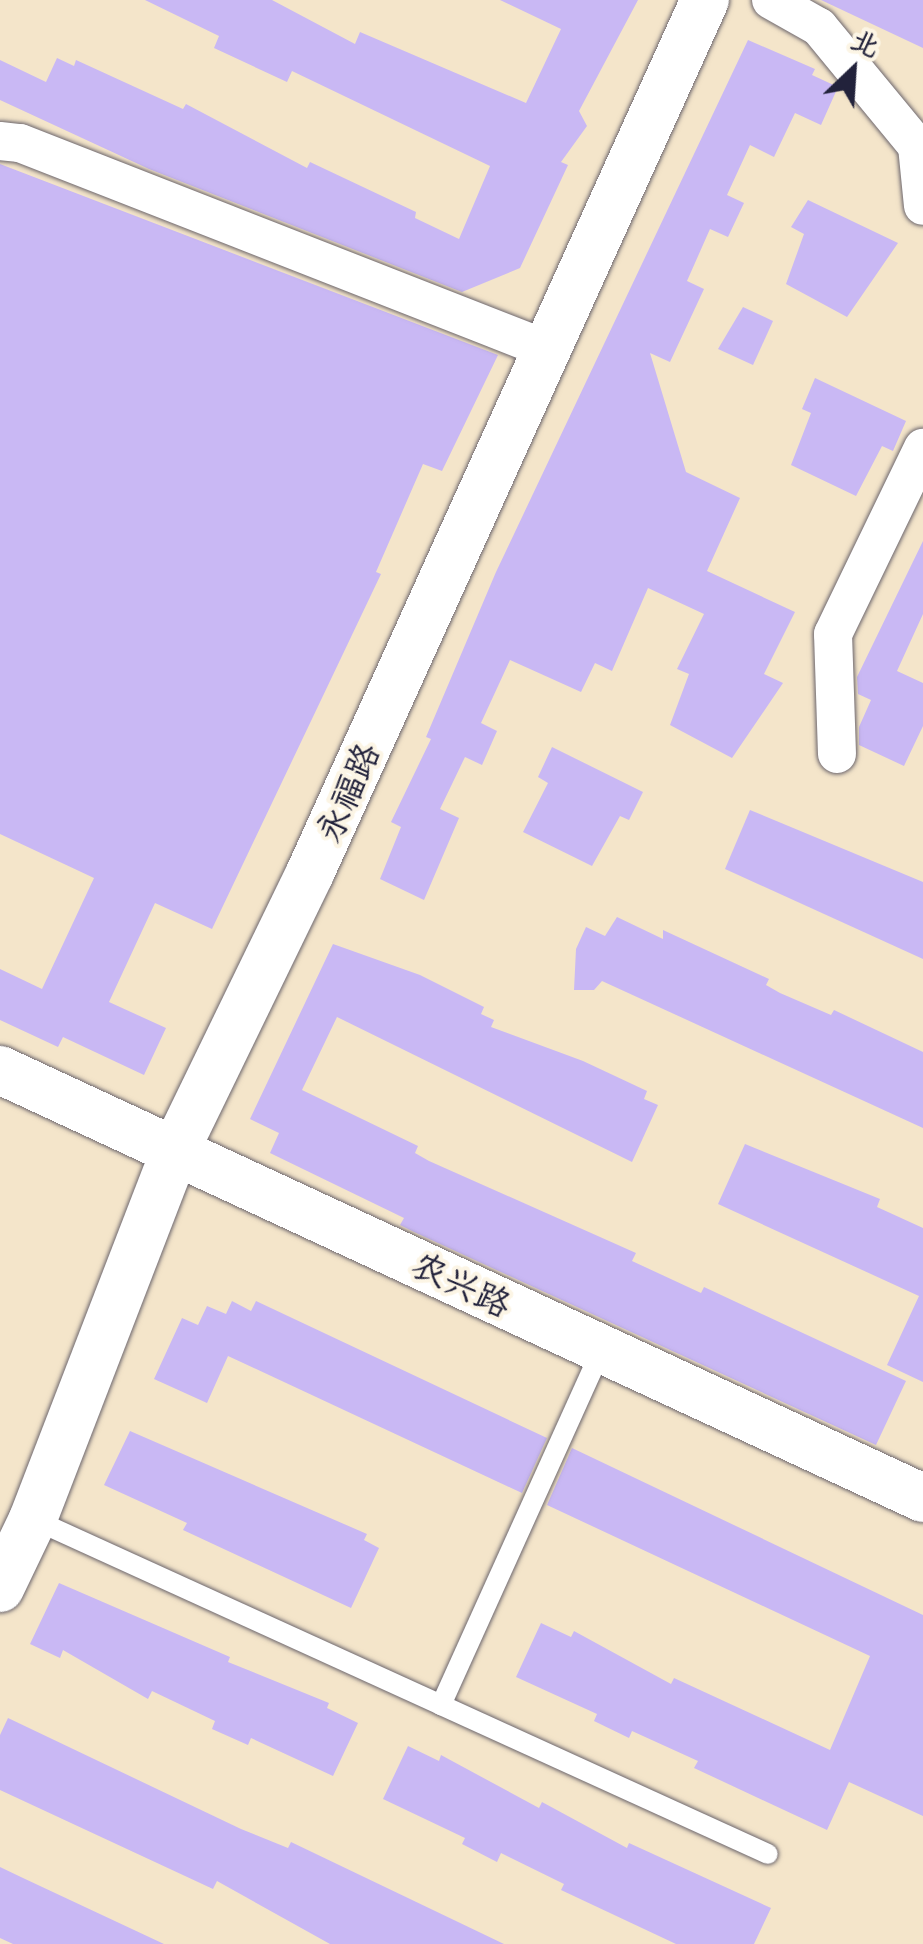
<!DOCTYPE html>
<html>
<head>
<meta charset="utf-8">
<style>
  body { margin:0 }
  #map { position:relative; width:923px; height:1944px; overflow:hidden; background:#f4e5ca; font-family:Delius,"LXGW WenKai TC",sans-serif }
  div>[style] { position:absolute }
  .building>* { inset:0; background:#c9b8f4 }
  .roads { filter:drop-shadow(0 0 2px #6c666d) drop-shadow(0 0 2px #6c666d) }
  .service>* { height:20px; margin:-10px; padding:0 10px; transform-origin:10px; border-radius:10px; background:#fff }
  .minor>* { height:38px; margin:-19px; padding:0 19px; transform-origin:19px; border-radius:19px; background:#fff }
  .tertiary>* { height:48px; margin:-24px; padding:0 24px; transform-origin:24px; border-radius:24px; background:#fff }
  span { translate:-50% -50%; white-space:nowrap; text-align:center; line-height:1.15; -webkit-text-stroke:8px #fcf5e5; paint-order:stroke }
  .street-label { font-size:35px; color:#22223b }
  .north { position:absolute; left:803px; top:20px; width:100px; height:100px; -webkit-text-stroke:8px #fcf5e5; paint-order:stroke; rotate:25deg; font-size:28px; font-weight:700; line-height:40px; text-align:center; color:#22223b }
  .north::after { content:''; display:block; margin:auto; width:35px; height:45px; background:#22223b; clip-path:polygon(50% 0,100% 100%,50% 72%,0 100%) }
</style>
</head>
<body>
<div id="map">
  <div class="building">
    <i style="clip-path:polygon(145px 0,272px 0,355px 44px,360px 32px,526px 103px,561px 29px,500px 0,638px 0,579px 111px,587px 126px,561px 162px,568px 165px,520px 268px,462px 292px,149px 169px,0 100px,0 60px,46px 82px,57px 58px,74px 66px,76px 60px,183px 109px,186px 104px,307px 168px,310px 162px,416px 212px,415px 218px,459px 239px,490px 166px,292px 71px,287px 82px,214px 48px,219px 36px)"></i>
    <i style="clip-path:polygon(821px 0,923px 0,923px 48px)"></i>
    <i style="clip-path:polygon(748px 40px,815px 69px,812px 75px,838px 87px,821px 125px,795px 113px,774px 157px,750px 145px,727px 195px,744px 203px,728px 237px,710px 229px,687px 281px,704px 289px,670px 362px,650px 353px,686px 472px,740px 498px,707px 571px,795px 612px,764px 674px,783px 683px,732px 758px,670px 725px,689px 674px,677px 669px,704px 614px,648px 588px,612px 671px,595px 663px,581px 692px,510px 660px,481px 723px,497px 731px,482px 765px,465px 757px,440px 809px,459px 818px,424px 900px,380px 879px,401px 827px,391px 822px,431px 739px,426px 737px,496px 572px)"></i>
    <i style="clip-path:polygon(0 164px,498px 355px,442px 471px,423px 464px,376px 572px,381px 574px,212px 929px,155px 903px,109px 1002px,166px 1028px,144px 1075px,63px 1037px,58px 1047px,0 1020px,0 969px,42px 989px,94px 878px,0 834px)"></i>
    <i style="clip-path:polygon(808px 200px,898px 243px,847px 317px,786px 284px,804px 234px,791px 227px)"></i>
    <i style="clip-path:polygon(743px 307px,773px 321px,753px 365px,718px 349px)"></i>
    <i style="clip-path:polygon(815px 378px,906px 421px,893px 451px,882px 446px,856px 496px,791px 465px,811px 413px,802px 409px)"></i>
    <i style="clip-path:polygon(923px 541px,923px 614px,897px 671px,923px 683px,923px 726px,904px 766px,859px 745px,859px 727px,871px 700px,858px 694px,857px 677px)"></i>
    <i style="clip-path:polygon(552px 747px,643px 792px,629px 820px,620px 816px,592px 866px,523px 832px,548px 783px,538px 777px)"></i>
    <i style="clip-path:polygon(750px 810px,923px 882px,923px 959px,725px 869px)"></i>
    <i style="clip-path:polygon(617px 917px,663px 939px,663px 930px,769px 979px,766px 985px,780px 993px,831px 1015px,834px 1010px,923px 1052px,923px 1128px,602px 981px,594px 990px,574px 990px,576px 949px,586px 927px,605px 936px)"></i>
    <i style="clip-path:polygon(333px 944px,420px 975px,484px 1007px,481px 1014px,494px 1020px,491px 1027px,583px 1061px,647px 1091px,644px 1099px,658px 1105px,632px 1162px,337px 1017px,302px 1090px,418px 1146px,415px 1153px,429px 1161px,636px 1253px,632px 1261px,701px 1293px,704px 1287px,906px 1381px,876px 1445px,414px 1232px,400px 1225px,404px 1218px,270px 1153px,279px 1133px,250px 1119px)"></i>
    <i style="clip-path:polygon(745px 1144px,880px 1199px,877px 1207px,923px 1228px,923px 1382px,887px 1365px,919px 1296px,718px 1204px)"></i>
    <i style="clip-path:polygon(232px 1301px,251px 1311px,256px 1301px,547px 1438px,522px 1493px,228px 1356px,207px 1403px,154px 1379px,182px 1318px,198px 1325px,207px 1306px,226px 1314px)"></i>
    <i style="clip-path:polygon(130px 1431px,367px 1534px,364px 1540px,379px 1548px,351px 1608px,183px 1530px,187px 1523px,104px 1485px)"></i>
    <i style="clip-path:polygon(572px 1448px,923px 1615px,923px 1816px,849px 1782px,827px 1830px,694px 1768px,698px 1761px,632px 1731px,629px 1738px,594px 1721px,597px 1714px,516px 1677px,541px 1623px,571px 1637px,574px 1631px,671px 1684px,674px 1678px,830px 1750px,870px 1656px,547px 1505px)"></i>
    <i style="clip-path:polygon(59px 1583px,230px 1657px,228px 1662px,329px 1703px,327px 1708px,358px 1723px,333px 1776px,251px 1738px,248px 1745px,212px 1729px,215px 1721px,152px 1691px,148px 1699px,63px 1650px,60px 1658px,30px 1644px)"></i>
    <i style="clip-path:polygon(8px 1718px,241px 1829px,288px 1848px,291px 1842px,504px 1944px,330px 1944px,217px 1881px,213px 1889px,0 1790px,0 1735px)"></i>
    <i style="clip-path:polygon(408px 1746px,439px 1761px,441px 1755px,539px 1808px,542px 1802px,627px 1848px,629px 1843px,771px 1908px,754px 1944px,676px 1944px,561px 1890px,564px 1884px,501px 1853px,497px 1862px,462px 1844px,465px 1838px,383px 1799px)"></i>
    <i style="clip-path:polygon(0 1867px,23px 1878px,164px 1944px,13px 1944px,0 1938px)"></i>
  </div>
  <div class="roads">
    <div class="service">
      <i style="left:33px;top:1519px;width:448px;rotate:24.5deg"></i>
      <i style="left:441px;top:1705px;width:391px;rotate:-65.7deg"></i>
      <i style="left:441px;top:1705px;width:359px;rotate:24.5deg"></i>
    </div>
    <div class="minor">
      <i style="left:771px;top:0;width:55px;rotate:29.4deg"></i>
      <i style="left:819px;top:27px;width:154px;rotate:50.5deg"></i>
      <i style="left:917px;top:146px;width:60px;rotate:84.3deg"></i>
      <i style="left:0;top:141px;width:20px;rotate:6deg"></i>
      <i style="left:20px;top:143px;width:565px;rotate:21.39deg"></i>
      <i style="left:837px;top:754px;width:120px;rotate:-91.9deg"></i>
      <i style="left:833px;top:634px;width:207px;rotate:-64.2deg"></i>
    </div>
    <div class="tertiary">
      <i style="left:0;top:1070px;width:1017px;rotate:24.88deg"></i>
      <i style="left:0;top:1588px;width:76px;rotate:-64.4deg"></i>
      <i style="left:33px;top:1519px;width:394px;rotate:-68.9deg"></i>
      <i style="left:175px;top:1151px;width:309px;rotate:-64.1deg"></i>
      <i style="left:310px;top:873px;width:958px;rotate:-65.66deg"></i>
    </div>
  </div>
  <div class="street-label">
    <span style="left:347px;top:792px;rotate:-66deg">永福路</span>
    <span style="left:462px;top:1284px;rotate:25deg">农兴路</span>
  </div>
  <div class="north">北</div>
</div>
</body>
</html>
